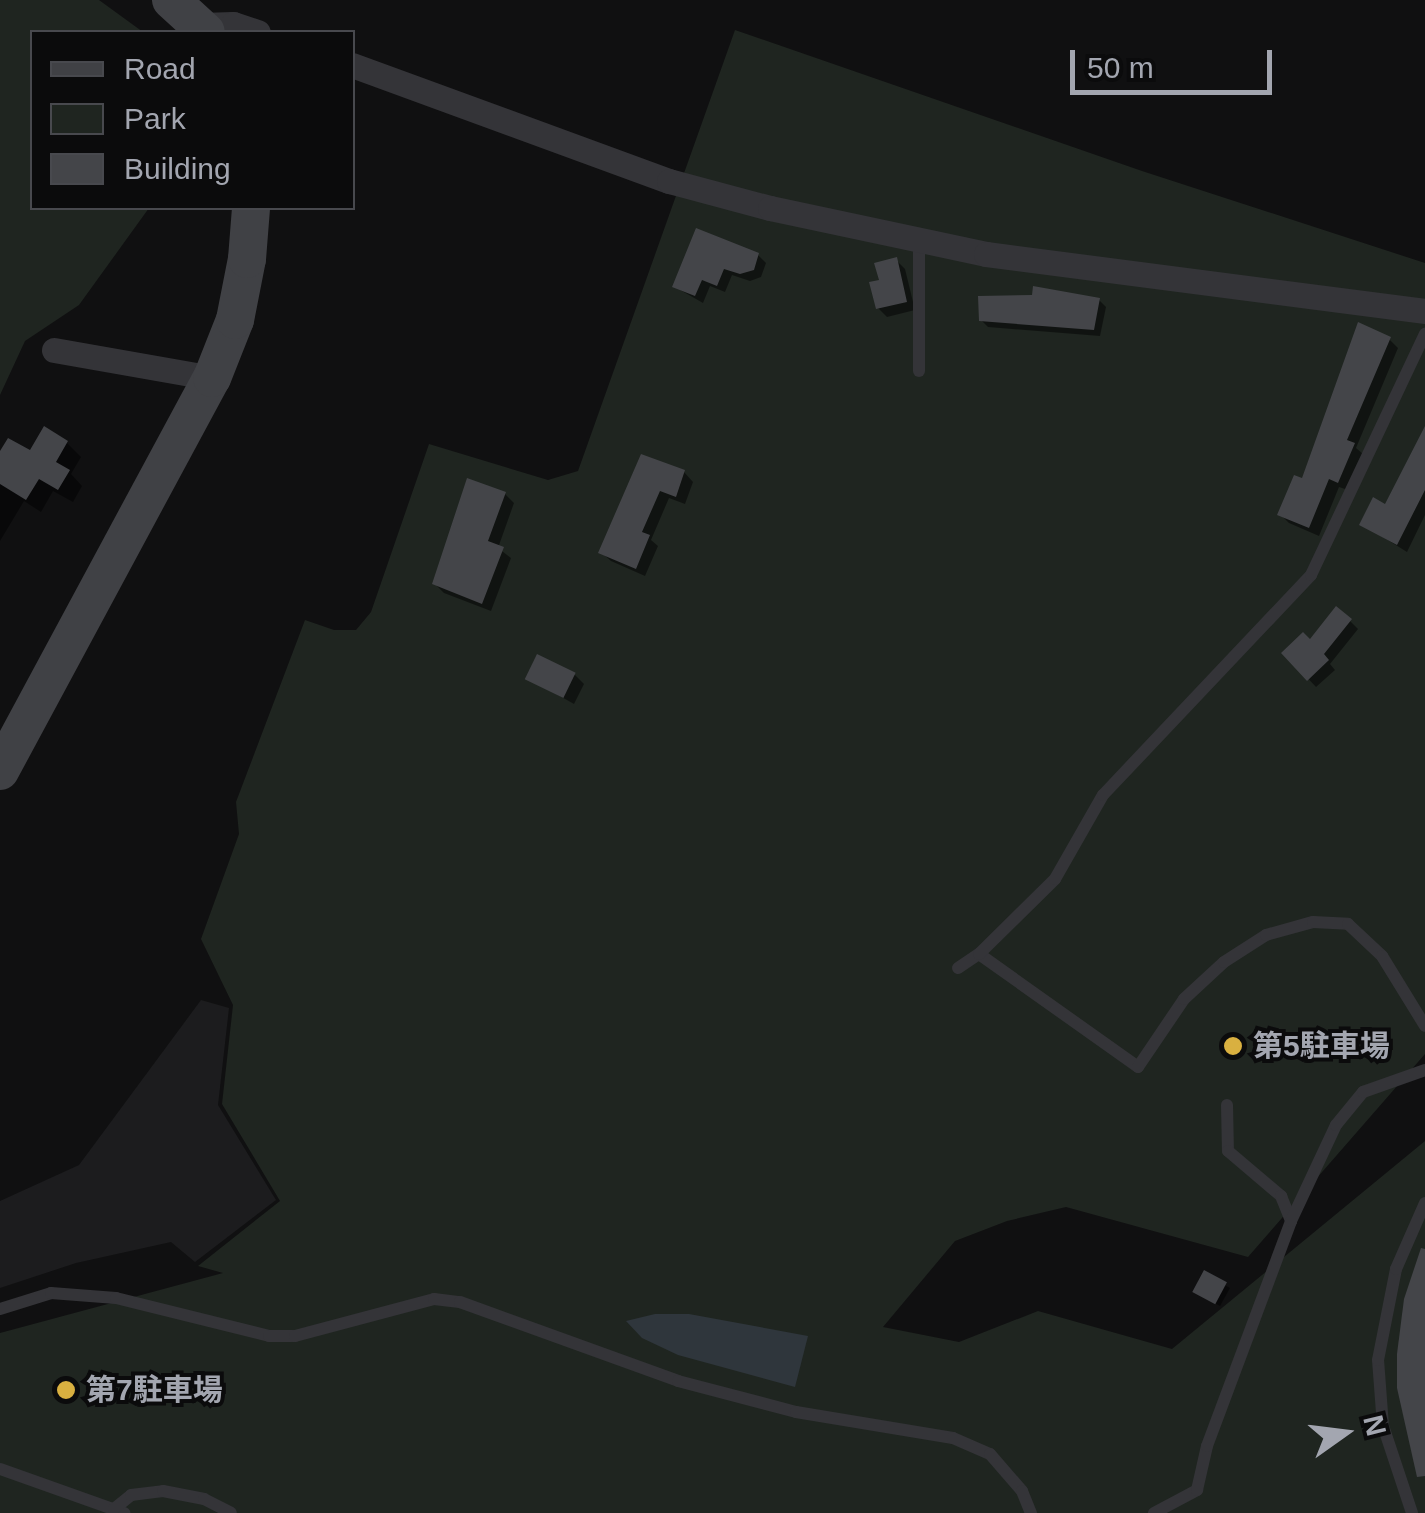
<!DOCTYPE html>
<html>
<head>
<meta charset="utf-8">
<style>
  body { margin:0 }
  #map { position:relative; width:1425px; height:1513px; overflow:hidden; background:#101011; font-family:Helvetica,"Noto Sans JP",sans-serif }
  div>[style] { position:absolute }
  .built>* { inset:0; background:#1c1c1e }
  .green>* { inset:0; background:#1f2520 }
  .water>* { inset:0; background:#2f363c }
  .shadow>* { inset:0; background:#0007 }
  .building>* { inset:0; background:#444549; transform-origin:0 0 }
  .lane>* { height:12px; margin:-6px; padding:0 6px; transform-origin:6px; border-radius:6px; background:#343438 }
  .street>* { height:25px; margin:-12.5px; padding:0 12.5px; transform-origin:12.5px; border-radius:12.5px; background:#343438 }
  .secondary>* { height:38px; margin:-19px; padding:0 19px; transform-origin:19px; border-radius:19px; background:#404145 }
  .dots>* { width:28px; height:28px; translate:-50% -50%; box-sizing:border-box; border:5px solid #0b0b0c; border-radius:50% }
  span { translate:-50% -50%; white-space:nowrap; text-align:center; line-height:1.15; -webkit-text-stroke:8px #0b0b0c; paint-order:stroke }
  .poi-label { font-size:30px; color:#a3a6b0; font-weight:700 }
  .left { translate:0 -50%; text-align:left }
  .legend { position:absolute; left:30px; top:30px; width:325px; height:180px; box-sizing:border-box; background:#0b0b0c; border:2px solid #48494e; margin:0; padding:12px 18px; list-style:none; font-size:30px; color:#a3a6b0 }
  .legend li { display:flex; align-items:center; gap:20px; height:50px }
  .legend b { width:50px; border:2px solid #48494e }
  .north { position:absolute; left:1295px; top:1383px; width:100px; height:100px; -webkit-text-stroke:8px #0b0b0c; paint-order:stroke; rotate:76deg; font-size:28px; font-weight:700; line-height:40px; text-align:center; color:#a3a6b0 }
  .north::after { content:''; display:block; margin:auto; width:35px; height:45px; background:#a3a6b0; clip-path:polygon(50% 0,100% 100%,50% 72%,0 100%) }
  .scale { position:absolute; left:1070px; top:50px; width:202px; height:45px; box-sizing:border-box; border:5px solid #a3a6b0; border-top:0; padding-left:12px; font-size:30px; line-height:35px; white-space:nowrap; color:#a3a6b0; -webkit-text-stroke:8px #0b0b0c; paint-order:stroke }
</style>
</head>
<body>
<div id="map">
  <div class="built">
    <i style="clip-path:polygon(201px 1000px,229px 1008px,218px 1105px,276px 1200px,195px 1262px,171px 1242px,76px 1263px,0 1288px,0 1201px,79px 1165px)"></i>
  </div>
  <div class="green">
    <i style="clip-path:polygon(0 0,99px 0,143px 32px,32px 32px,32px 208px,149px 208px,79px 305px,25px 341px,0 395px)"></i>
    <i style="clip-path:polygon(735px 30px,1142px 171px,1425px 263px,1425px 1054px,1248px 1257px,1066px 1207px,1007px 1221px,955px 1241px,883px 1327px,959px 1342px,1038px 1311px,1172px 1349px,1425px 1141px,1425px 1513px,0 1513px,0 1333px,223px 1273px,198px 1266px,280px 1201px,222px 1104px,233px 1005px,201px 939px,239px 834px,236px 802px,305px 620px,334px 630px,356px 630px,371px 612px,429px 444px,548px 480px,578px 471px)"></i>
  </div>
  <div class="water">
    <i style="clip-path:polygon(655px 1314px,689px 1314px,808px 1336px,795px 1387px,678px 1355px,642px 1338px,626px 1321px)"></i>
  </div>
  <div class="shadow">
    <i style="clip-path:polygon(758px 255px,766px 263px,761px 277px,750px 281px,732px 275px,725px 292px,710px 286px,703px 303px,675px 287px)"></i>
    <i style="clip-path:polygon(896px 260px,905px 269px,915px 310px,887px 317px,878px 308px,882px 282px)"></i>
    <i style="clip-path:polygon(1099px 300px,1106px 307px,1100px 336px,988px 327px,981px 320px)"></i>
    <i style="clip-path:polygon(1389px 339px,1398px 348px,1356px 448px,1363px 454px,1348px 490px,1339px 487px,1319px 536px,1289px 523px,1280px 514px)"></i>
    <i style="clip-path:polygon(1425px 430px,1425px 515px,1407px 552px,1362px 524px,1386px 507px)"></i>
    <i style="clip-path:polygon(67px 443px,81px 457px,71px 474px,82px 486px,73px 502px,53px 491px,41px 512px,24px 501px,0 541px,0 460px)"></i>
    <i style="clip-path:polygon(642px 457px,684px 472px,693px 482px,685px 504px,669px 498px,651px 540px,658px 546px,645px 576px,611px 561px,601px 552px)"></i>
    <i style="clip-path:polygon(505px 494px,514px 503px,498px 548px,511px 558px,491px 611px,444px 593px,435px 584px)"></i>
    <i style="clip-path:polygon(1350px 621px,1358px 629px,1330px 664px,1335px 670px,1316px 687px,1284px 653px)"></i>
    <i style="clip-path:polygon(575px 675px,584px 684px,574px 704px,528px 678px)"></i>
    <i style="clip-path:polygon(1205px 1274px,1230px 1288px,1220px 1306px,1200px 1295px)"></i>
  </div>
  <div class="building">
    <i style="clip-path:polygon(696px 228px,759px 253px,754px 270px,740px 274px,724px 269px,717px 286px,702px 280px,695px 296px,672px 287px)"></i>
    <i style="clip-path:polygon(897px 257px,907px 302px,876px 309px,869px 282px,879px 280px,874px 263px)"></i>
    <i style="clip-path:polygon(1033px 286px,1100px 298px,1094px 330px,979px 321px,978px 296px,1032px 295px)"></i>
    <i style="clip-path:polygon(1358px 322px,1391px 337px,1347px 440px,1355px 443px,1338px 483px,1329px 479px,1309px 528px,1277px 515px,1294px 475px,1302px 478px)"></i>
    <i style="clip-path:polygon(44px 426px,68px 441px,56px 462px,70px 470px,58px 490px,39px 479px,26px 500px,0 484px,0 451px,8px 438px,30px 450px)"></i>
    <i style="clip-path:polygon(1425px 426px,1425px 490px,1397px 545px,1359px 525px,1373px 497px,1385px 504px)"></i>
    <i style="clip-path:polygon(641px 454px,685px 470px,676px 497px,660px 491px,642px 532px,650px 535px,636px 569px,598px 553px)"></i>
    <i style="clip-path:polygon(467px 478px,506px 492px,488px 541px,504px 547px,482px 604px,432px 584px)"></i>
    <i style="clip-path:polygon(1336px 606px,1352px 619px,1324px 654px,1329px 660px,1307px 681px,1281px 653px,1303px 632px,1310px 639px)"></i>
    <i style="left:537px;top:654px;width:43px;height:28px;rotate:26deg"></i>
    <i style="clip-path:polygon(1421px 1248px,1425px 1249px,1425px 1476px,1417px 1477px,1397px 1388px,1397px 1354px,1404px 1299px)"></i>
    <i style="left:1204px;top:1270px;width:26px;height:25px;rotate:28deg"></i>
  </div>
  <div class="lane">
    <i style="left:919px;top:371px;width:131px;rotate:-90deg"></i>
    <i style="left:979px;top:954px;width:195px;rotate:35.4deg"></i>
    <i style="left:1138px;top:1067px;width:82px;rotate:-55.9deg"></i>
    <i style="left:1184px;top:999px;width:54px;rotate:-42.8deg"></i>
    <i style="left:1224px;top:962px;width:50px;rotate:-32.7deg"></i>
    <i style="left:1266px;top:935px;width:49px;rotate:-15.5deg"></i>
    <i style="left:1313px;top:922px;width:35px;rotate:3deg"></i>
    <i style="left:1348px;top:924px;width:47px;rotate:43.3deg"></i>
    <i style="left:1382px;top:956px;width:82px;rotate:58.4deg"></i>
    <i style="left:958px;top:968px;width:25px;rotate:-34deg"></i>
    <i style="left:979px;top:954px;width:107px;rotate:-44.6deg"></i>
    <i style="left:1055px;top:879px;width:97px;rotate:-60.3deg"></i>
    <i style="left:1103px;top:795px;width:303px;rotate:-46.6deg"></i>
    <i style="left:1311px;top:575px;width:267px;rotate:-64.7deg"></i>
    <i style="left:1227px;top:1105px;width:46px;rotate:88.8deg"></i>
    <i style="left:1228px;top:1151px;width:70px;rotate:40.3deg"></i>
    <i style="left:1281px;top:1196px;width:27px;rotate:68deg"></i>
    <i style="left:0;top:1309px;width:53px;rotate:-17.4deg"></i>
    <i style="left:51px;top:1293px;width:65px;rotate:4.4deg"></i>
    <i style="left:116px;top:1298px;width:158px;rotate:13.9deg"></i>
    <i style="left:269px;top:1336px;width:26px"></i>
    <i style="left:295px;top:1336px;width:144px;rotate:-14.9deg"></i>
    <i style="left:434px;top:1299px;width:26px;rotate:7deg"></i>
    <i style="left:460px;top:1302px;width:232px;rotate:19.9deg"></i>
    <i style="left:678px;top:1381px;width:122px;rotate:14.7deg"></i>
    <i style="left:796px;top:1412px;width:159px;rotate:9.4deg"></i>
    <i style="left:953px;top:1438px;width:40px;rotate:23.4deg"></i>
    <i style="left:990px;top:1454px;width:49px;rotate:49.1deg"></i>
    <i style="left:1022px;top:1491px;width:24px;rotate:68deg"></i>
    <i style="left:0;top:1469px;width:132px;rotate:19.5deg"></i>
    <i style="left:114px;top:1509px;width:22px;rotate:-39deg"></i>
    <i style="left:131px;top:1495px;width:32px;rotate:-7deg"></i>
    <i style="left:163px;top:1491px;width:42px;rotate:11deg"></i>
    <i style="left:204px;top:1499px;width:30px;rotate:27deg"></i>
    <i style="left:1154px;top:1513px;width:49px;rotate:-28.1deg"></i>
    <i style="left:1197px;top:1490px;width:45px;rotate:-77.2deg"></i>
    <i style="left:1207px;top:1446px;width:240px;rotate:-69.5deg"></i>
    <i style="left:1291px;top:1221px;width:106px;rotate:-64.9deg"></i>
    <i style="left:1336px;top:1125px;width:43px;rotate:-50.7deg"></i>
    <i style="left:1363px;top:1092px;width:66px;rotate:-19.5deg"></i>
    <i style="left:1412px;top:1513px;width:92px;rotate:-108.4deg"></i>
    <i style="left:1383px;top:1426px;width:66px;rotate:-94.3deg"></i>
    <i style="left:1378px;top:1360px;width:93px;rotate:-78.8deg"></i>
    <i style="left:1396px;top:1269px;width:72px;rotate:-66.3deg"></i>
  </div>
  <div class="street">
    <i style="left:201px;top:25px;width:32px;rotate:-2deg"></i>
    <i style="left:233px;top:24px;width:26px;rotate:18deg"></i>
    <i style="left:352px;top:65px;width:338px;rotate:20.1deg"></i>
    <i style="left:669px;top:181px;width:105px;rotate:15deg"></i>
    <i style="left:770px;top:208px;width:221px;rotate:12deg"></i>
    <i style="left:986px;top:254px;width:443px;rotate:7.4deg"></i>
    <i style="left:54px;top:350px;width:160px;rotate:10deg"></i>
  </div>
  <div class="secondary">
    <i style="left:171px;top:0;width:47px;rotate:42.4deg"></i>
    <i style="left:0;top:771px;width:447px;rotate:-61.7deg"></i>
    <i style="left:212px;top:378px;width:62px;rotate:-68.4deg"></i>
    <i style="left:235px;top:320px;width:62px;rotate:-78.9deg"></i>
    <i style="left:247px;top:259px;width:51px;rotate:-85.5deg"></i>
  </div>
  <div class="dots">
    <i style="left:1233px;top:1046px;background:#d9b040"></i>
    <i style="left:66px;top:1390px;background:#d9b040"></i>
  </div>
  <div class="poi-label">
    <span class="left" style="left:1253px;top:1046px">第5駐車場</span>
    <span class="left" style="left:86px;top:1390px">第7駐車場</span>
  </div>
  <ul class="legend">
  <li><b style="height:12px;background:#404145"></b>Road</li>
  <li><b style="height:28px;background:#1f2520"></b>Park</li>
  <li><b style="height:28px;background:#444549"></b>Building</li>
  </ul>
  <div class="north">N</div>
  <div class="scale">50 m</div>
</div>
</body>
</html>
